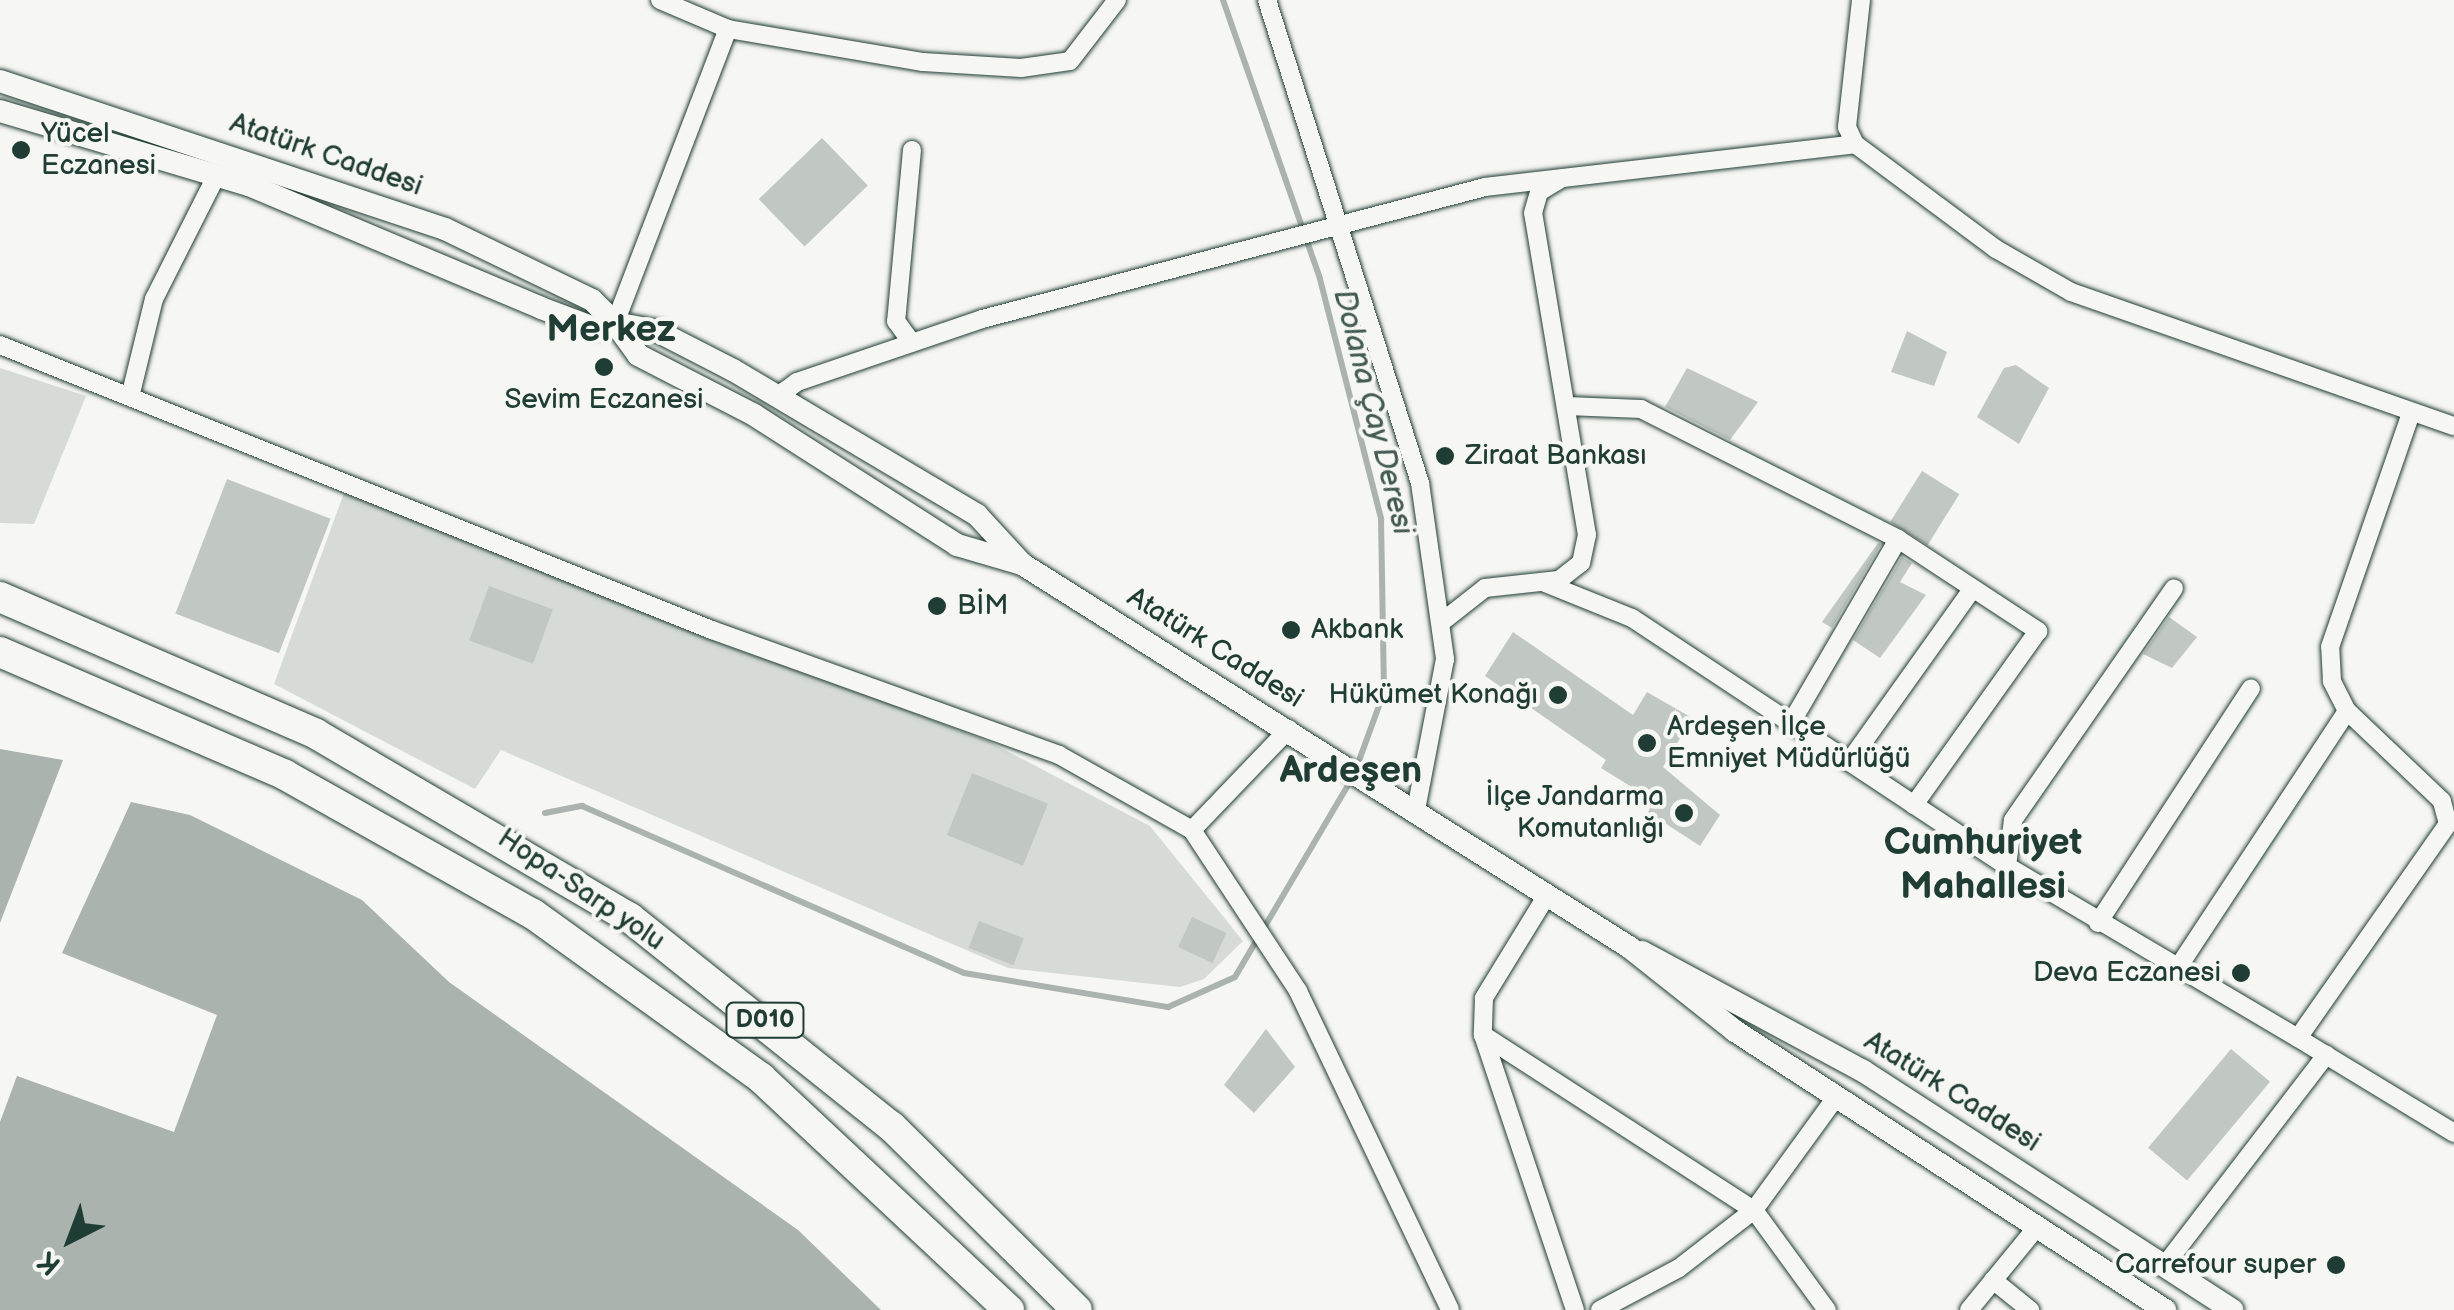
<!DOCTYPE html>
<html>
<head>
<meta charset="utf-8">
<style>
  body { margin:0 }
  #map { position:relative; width:2454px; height:1310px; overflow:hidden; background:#f6f6f2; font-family:"Balsamiq Sans",sans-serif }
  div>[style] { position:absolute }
  .green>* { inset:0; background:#d6dbd6 }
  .water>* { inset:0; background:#aab3ae }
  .stream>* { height:6px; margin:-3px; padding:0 3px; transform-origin:3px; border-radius:3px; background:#aab3ae }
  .building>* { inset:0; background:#c1c8c3; transform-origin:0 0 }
  .roads { filter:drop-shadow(0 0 2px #1f3d34) drop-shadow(0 0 2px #1f3d34) }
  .street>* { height:18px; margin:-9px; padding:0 9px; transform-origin:9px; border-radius:9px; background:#f6f6f2 }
  .secondary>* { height:22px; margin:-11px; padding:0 11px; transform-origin:11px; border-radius:11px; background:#f6f6f2 }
  .highway>* { height:30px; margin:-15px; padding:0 15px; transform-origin:15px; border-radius:15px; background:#f6f6f2 }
  .dots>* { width:28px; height:28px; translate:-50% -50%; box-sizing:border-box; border:5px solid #f6f6f2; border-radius:50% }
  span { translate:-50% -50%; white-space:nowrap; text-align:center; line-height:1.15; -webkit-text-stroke:8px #f6f6f2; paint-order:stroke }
  .shield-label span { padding:2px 8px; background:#f6f6f2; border:2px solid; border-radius:8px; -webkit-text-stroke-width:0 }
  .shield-label { font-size:25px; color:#1f3d34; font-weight:700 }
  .poi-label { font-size:28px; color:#1f3d34 }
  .left { translate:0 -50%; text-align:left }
  .right { translate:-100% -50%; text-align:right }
  .street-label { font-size:28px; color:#1f3d34 }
  .water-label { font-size:30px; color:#425a52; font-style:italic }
  .district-label { font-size:38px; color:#1f3d34; font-weight:700 }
  .north { position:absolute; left:20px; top:1190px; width:100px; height:100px; -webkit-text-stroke:8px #f6f6f2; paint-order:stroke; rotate:222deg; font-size:28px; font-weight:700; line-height:40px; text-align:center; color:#1f3d34 }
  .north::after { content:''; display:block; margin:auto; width:35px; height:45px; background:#1f3d34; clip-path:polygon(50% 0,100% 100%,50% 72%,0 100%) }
</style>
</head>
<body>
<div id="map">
  <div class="green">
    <i style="clip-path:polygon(0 368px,86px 396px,34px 524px,0 523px)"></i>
    <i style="clip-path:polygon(344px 493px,990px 742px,1150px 826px,1243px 941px,1204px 979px,1180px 987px,1008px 968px,501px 750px,475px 789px,274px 684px)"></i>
  </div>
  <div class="water">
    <i style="clip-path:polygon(0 749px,63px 760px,0 923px)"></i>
    <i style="clip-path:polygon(131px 802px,190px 815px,362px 900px,449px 982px,798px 1230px,881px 1310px,0 1310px,0 1122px,17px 1076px,174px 1132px,217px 1015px,62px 953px)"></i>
  </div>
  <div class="stream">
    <i style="left:1223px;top:0;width:295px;rotate:70.8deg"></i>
    <i style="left:1320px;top:279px;width:248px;rotate:75.7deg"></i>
    <i style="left:1381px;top:519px;width:173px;rotate:89deg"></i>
    <i style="left:1384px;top:692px;width:82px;rotate:110deg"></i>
    <i style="left:545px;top:813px;width:38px;rotate:-11deg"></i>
    <i style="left:582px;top:806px;width:417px;rotate:23.6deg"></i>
    <i style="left:964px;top:973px;width:207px;rotate:9.5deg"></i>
    <i style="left:1168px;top:1007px;width:73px;rotate:-24.1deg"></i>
    <i style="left:1235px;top:977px;width:229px;rotate:-59.5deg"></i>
  </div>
  <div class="building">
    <i style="left:822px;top:138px;width:66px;height:88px;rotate:46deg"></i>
    <i style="clip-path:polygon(1907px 331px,1947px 352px,1934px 386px,1891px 372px)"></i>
    <i style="clip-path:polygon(2016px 365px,2049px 388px,2019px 444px,1977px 417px,2004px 368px)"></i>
    <i style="clip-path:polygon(1687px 368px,1758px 402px,1730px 440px,1665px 407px)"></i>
    <i style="left:1922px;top:471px;width:44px;height:60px;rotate:32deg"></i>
    <i style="left:227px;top:479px;width:111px;height:144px;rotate:21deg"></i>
    <i style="clip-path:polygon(1881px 544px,1832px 628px,1822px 622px,1878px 543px)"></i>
    <i style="clip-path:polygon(1902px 557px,1912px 563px,1900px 582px,1926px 595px,1880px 658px,1853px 640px)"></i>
    <i style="left:489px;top:586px;width:68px;height:58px;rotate:20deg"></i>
    <i style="clip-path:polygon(2169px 617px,2197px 637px,2172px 668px,2143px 654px)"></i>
    <i style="clip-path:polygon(1513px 632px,1633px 715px,1647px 692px,1692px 718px,1663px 767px,1720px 815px,1700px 846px,1648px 812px,1654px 801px,1601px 768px,1606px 760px,1485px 676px)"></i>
    <i style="left:972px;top:773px;width:82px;height:67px;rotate:22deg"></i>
    <i style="left:1192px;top:917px;width:38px;height:33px;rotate:25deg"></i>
    <i style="left:979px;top:921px;width:48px;height:29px;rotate:21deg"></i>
    <i style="clip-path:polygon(1266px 1029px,1295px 1067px,1254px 1113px,1224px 1085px)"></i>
    <i style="left:2231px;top:1049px;width:51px;height:129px;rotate:40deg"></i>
  </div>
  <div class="roads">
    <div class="street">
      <i style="left:660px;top:0;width:74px;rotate:23.1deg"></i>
      <i style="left:728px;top:29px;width:198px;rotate:9.6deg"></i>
      <i style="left:923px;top:62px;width:98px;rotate:3.5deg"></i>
      <i style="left:1021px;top:68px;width:49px;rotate:-8.1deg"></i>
      <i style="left:1070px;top:61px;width:77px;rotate:-52.4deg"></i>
      <i style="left:1267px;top:0;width:507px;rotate:72.42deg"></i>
      <i style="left:1420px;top:483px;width:178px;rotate:81.9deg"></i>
      <i style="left:1445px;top:659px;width:154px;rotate:100.9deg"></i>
      <i style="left:1861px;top:0;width:128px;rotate:96.3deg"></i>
      <i style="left:1847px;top:127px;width:19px;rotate:65deg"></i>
      <i style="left:1855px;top:144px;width:176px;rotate:36.7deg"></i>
      <i style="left:1996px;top:249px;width:86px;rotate:29.8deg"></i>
      <i style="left:2071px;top:292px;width:406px;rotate:19.3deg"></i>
      <i style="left:912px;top:150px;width:172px;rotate:95.3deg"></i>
      <i style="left:896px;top:321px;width:27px;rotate:54deg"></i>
      <i style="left:615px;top:323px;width:315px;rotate:-69deg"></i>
      <i style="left:0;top:345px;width:767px;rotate:21.82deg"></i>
      <i style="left:712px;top:630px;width:369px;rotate:19.8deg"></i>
      <i style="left:1059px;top:755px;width:153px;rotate:29.4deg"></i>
      <i style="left:1192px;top:830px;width:140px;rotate:-46.2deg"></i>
      <i style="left:131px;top:393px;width:97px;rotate:-76.3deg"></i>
      <i style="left:154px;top:299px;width:138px;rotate:-63.2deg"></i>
      <i style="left:789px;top:403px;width:13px;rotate:-108deg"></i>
      <i style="left:785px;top:391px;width:15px;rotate:-37deg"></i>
      <i style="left:797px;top:382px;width:195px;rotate:-18.8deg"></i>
      <i style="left:982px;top:319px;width:520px;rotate:-14.7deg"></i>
      <i style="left:1485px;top:187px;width:372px;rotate:-6.6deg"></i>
      <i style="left:1567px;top:406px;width:74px;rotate:2.3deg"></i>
      <i style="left:1641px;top:409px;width:288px;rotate:26.8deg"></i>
      <i style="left:1898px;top:539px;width:168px;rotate:33.3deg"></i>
      <i style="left:2038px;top:631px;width:214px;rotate:125.5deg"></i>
      <i style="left:1545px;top:583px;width:94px;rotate:21.9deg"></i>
      <i style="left:1632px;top:618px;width:450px;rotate:33.5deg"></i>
      <i style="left:2007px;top:866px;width:338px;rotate:30.6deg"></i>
      <i style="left:2298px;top:1038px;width:261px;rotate:-55deg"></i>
      <i style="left:2448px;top:824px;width:24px;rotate:-105deg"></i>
      <i style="left:2442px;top:801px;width:131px;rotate:-136.5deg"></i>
      <i style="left:2347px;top:711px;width:34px;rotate:-117deg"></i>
      <i style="left:2332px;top:681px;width:34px;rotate:-93deg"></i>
      <i style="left:2330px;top:647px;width:248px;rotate:-70.9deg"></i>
      <i style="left:1443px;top:621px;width:53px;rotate:-38.2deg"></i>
      <i style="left:1485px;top:588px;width:74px;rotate:-6.2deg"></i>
      <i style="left:1559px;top:580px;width:28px;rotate:-38deg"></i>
      <i style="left:1581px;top:563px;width:29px;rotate:-78deg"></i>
      <i style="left:1587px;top:535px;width:326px;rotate:-99.5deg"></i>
      <i style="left:1533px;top:213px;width:22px;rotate:-74deg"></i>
      <i style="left:1539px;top:192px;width:26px;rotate:-31deg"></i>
      <i style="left:1791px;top:723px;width:213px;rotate:-59.8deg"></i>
      <i style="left:1849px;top:762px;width:206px;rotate:-54.5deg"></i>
      <i style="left:1192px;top:830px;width:193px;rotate:56.6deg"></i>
      <i style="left:1298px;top:991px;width:353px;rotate:64.5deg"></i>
      <i style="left:2007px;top:866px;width:46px;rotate:-82.6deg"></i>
      <i style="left:2013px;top:820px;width:282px;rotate:-55.2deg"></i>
      <i style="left:1547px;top:895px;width:121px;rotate:121.5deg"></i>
      <i style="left:1484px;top:998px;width:37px;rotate:92deg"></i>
      <i style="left:1483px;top:1035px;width:290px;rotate:71.5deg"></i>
      <i style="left:2098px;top:923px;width:280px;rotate:-56.9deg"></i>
      <i style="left:2177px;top:969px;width:309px;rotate:-56.6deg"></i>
      <i style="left:1483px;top:1035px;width:323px;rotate:32.9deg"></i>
      <i style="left:1754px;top:1210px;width:124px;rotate:53.9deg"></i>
      <i style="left:2298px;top:1038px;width:183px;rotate:31.3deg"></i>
      <i style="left:2165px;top:1265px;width:265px;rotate:-52.5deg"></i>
      <i style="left:1993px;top:1280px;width:48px;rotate:39deg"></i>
      <i style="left:1600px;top:1310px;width:89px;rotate:-28deg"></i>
      <i style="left:1679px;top:1268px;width:95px;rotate:-37.7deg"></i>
      <i style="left:1754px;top:1210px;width:140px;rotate:-54deg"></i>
      <i style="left:1969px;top:1310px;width:107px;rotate:-50.7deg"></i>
    </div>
    <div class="secondary">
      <i style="left:0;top:81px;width:469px;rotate:18.4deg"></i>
      <i style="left:445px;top:229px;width:163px;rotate:25.8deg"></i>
      <i style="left:592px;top:300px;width:33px;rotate:45deg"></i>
      <i style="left:615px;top:323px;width:43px;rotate:10.8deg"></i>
      <i style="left:657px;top:331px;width:85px;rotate:27.2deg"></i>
      <i style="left:733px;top:370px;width:284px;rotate:30.7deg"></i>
      <i style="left:977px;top:515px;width:67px;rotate:47.4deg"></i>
      <i style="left:1022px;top:564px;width:718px;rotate:32.25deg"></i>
      <i style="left:1629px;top:947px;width:135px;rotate:38.4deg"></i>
      <i style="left:1735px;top:1031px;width:513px;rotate:32.98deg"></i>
      <i style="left:0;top:111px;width:260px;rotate:16.6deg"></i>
      <i style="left:249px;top:185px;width:317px;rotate:22.8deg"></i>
      <i style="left:541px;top:308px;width:57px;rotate:20.7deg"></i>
      <i style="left:594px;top:328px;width:22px;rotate:-13deg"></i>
      <i style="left:615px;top:323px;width:39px;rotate:54deg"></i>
      <i style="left:638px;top:355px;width:131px;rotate:27.3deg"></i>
      <i style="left:754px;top:415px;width:241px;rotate:32.6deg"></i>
      <i style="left:957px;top:545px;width:68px;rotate:16.3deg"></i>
      <i style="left:1642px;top:952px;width:251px;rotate:28.3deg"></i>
      <i style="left:1863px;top:1071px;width:440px;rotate:32.9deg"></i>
    </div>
    <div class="highway">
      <i style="left:0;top:597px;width:344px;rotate:23.4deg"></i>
      <i style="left:316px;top:734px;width:364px;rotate:30.4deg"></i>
      <i style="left:630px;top:918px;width:335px;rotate:38.6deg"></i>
      <i style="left:892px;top:1127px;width:260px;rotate:44.7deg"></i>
      <i style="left:0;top:652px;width:310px;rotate:23.3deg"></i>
      <i style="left:285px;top:775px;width:284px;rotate:29.3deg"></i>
      <i style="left:533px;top:914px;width:281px;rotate:35.7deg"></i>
      <i style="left:761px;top:1078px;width:340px;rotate:43.1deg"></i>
    </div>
  </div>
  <div class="dots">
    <i style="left:21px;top:150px;background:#1f3d34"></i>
    <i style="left:604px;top:367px;background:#1f3d34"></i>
    <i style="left:1445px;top:456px;background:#1f3d34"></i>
    <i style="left:937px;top:606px;background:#1f3d34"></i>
    <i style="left:1291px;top:630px;background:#1f3d34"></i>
    <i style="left:1558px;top:695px;background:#1f3d34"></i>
    <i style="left:1647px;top:743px;background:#1f3d34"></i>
    <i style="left:1684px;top:813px;background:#1f3d34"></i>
    <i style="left:2241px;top:973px;background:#1f3d34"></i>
    <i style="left:2336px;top:1265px;background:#1f3d34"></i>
  </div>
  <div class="shield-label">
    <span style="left:765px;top:1020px">D010</span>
  </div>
  <div class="poi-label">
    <span class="left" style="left:41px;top:150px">Yücel<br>Eczanesi</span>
    <span style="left:604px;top:400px">Sevim Eczanesi</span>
    <span class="left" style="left:1465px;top:456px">Ziraat Bankası</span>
    <span class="left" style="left:957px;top:606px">BİM</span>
    <span class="left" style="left:1311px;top:630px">Akbank</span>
    <span class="right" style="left:1538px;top:695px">Hükümet Konağı</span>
    <span class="left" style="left:1667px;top:743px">Ardeşen İlçe<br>Emniyet Müdürlüğü</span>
    <span class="right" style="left:1664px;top:813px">İlçe Jandarma<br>Komutanlığı</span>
    <span class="right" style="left:2221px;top:973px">Deva Eczanesi</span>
    <span class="right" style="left:2316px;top:1265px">Carrefour super</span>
  </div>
  <div class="street-label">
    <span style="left:326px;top:155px;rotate:19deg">Atatürk Caddesi</span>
    <span style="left:1215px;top:648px;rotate:32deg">Atatürk Caddesi</span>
    <span style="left:581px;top:890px;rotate:34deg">Hopa-Sarp yolu</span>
    <span style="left:1952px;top:1092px;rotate:32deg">Atatürk Caddesi</span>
  </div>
  <div class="water-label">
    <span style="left:1373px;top:412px;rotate:76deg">Dolana Çay Deresi</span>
  </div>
  <div class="district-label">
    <span style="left:611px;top:330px">Merkez</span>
    <span style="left:1351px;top:771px">Ardeşen</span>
    <span style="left:1983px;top:865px">Cumhuriyet<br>Mahallesi</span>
  </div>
  <div class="north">K</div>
</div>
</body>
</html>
